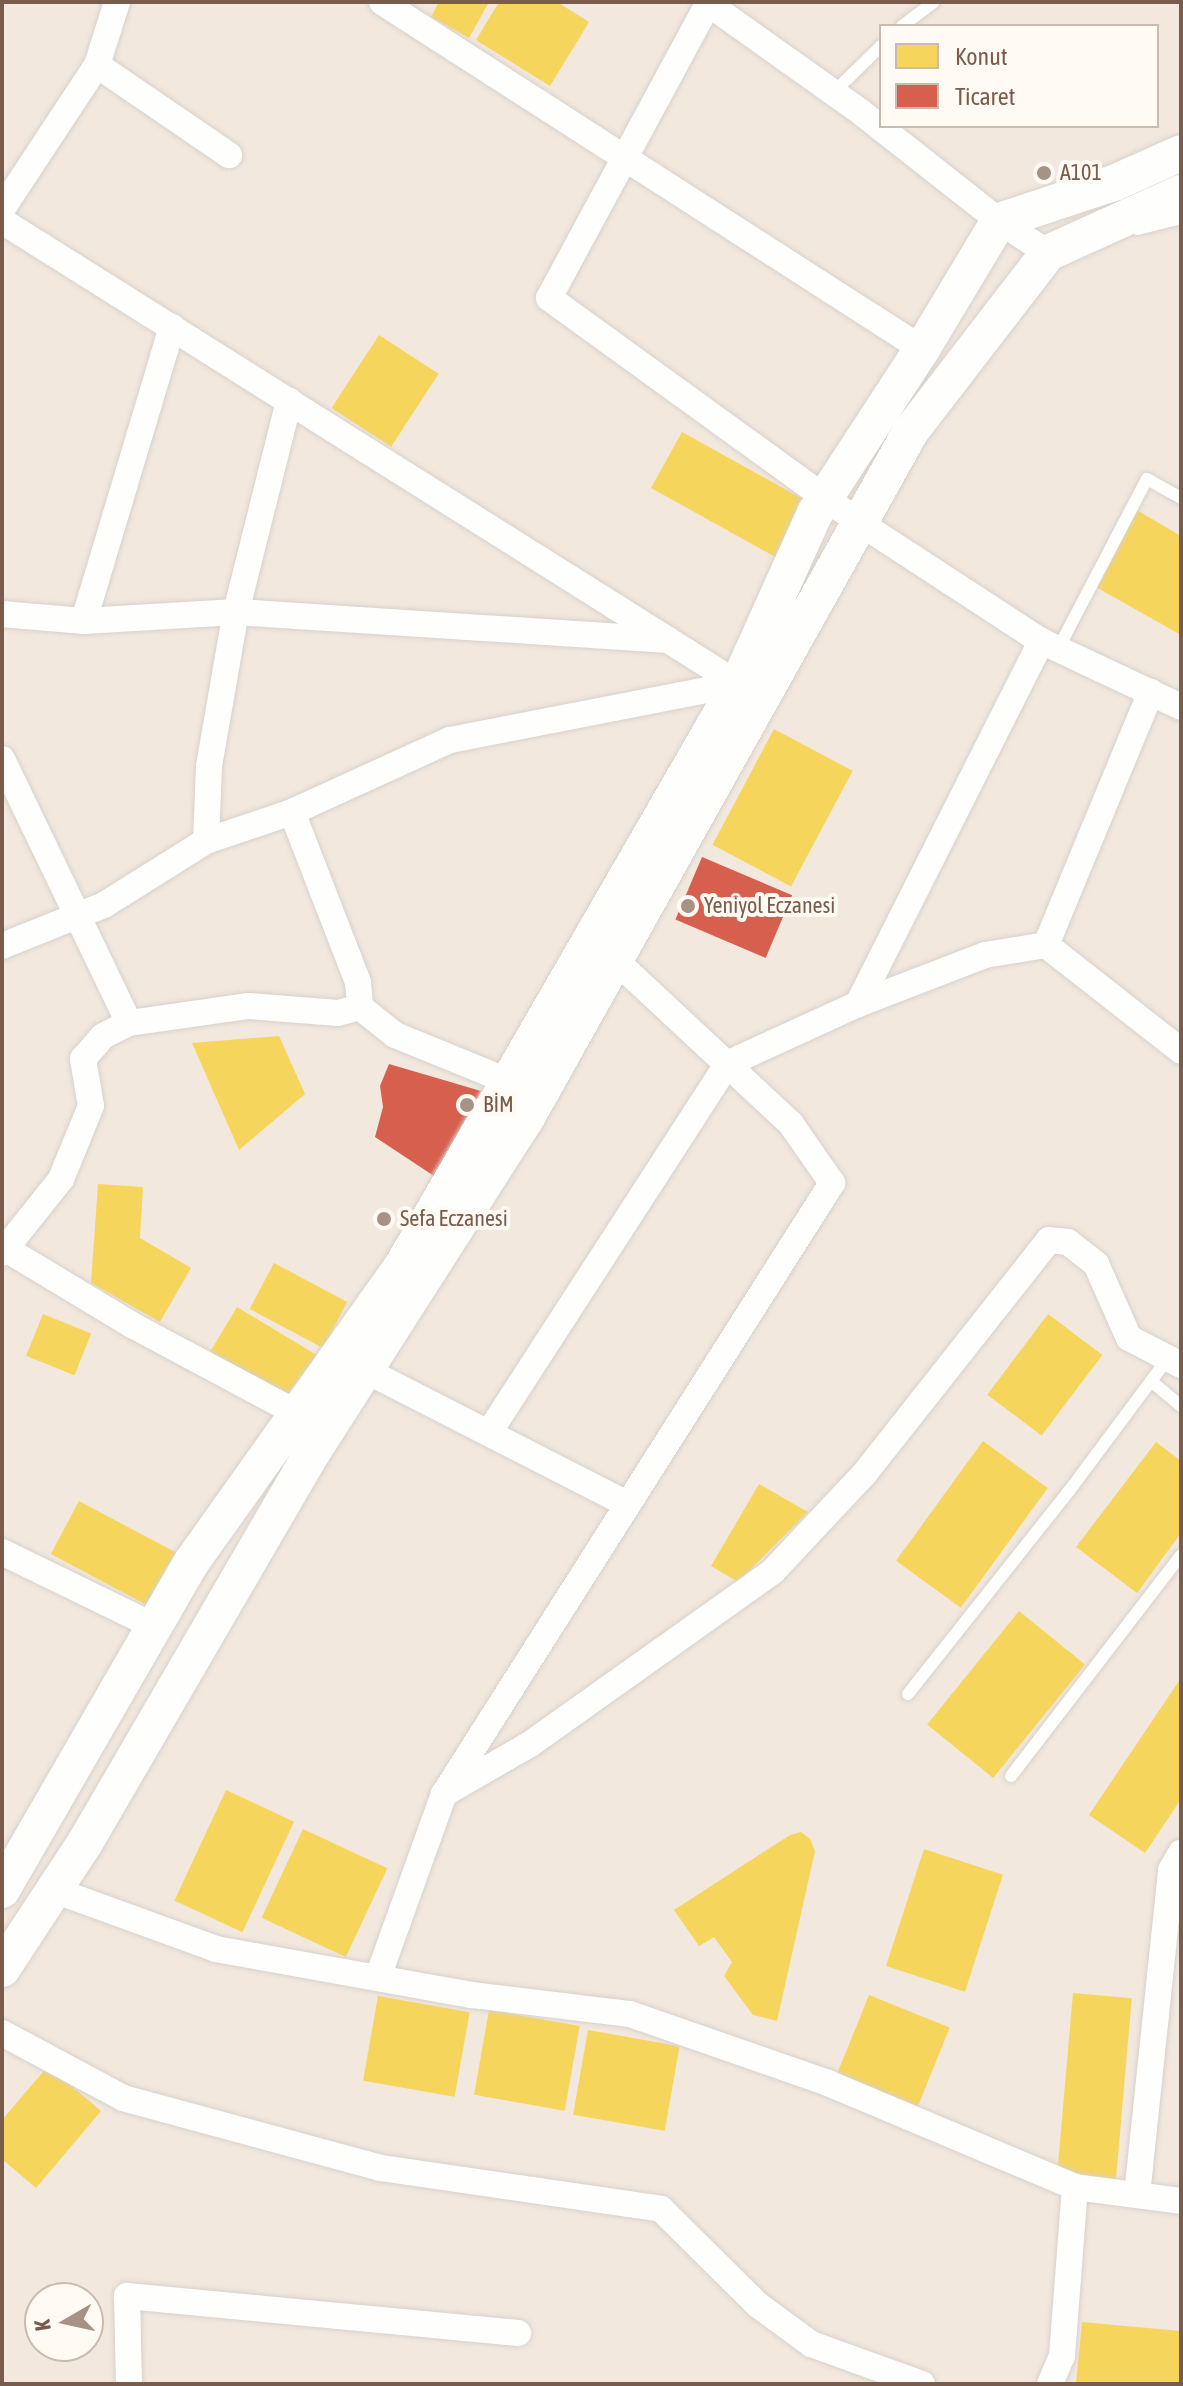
<!DOCTYPE html>
<html>
<head>
<meta charset="utf-8">
<style>
  body { margin:0 }
  #map { position:relative; width:1183px; height:2386px; overflow:hidden; background:#f9f5f0; font-family:"Asap Condensed",sans-serif }
  div>[style] { position:absolute }
  .residential>* { inset:0; background:#f2e8de }
  .homes>* { inset:0; background:#f6d55c; transform-origin:0 0 }
  .shops>* { inset:0; background:#d6604d; transform-origin:0 0 }
  .roads { filter:drop-shadow(0 0 2px #d7d1cb) drop-shadow(0 0 2px #d7d1cb) }
  .lane>* { height:12px; margin:-6px; padding:0 6px; transform-origin:6px; border-radius:6px; background:#fefefd }
  .street>* { height:26px; margin:-13px; padding:0 13px; transform-origin:13px; border-radius:13px; background:#fefefd }
  .secondary>* { height:36px; margin:-18px; padding:0 18px; transform-origin:18px; border-radius:18px; background:#fefefd }
  .dots>* { width:22px; height:22px; translate:-50% -50%; box-sizing:border-box; border:4px solid #fffaf3; border-radius:50% }
  span { translate:-50% -50%; white-space:nowrap; text-align:center; line-height:1.15; -webkit-text-stroke:8px #fffaf3; paint-order:stroke }
  .poi-label { font-size:22px; color:#7a5c4d }
  .left { translate:0 -50%; text-align:left }
  .frame { position:absolute; inset:0; border:4px solid #7a5c4d; pointer-events:none }
  .legend { position:absolute; left:879px; top:24px; width:280px; height:104px; box-sizing:border-box; background:#fffaf3; border:2px solid #cabbb1; margin:0; padding:10px 14px; list-style:none; font-size:24px; color:#7a5c4d }
  .legend li { display:flex; align-items:center; gap:16px; height:40px }
  .legend b { width:40px; border:2px solid #cabbb1 }
  .north { position:absolute; left:24px; top:2282px; width:80px; height:80px; box-sizing:border-box; background:#fffaf3; border:2px solid #cabbb1; border-radius:50%; rotate:261deg; font-size:22px; font-weight:700; line-height:32px; text-align:center; color:#7a5c4d }
  .north::after { content:''; display:block; margin:auto; width:28px; height:36px; background:#a69286; clip-path:polygon(50% 0,100% 100%,50% 72%,0 100%) }
</style>
</head>
<body>
<div id="map">
  <div class="residential">
    <i style="clip-path:polygon(evenodd,2px 2px,1181px 2px,1181px 2384px,2px 2384px,2px 2px,881px 26px,1157px 26px,1157px 126px,881px 126px,881px 26px,2px 2px,40px 2298px,88px 2298px,88px 2346px,40px 2346px,40px 2298px)"></i>
  </div>
  <div class="homes">
    <i style="clip-path:polygon(439px 2px,489px 2px,469px 38px,431px 17px)"></i>
    <i style="clip-path:polygon(499px 2px,557px 2px,589px 22px,550px 86px,476px 40px)"></i>
    <i style="left:379px;top:335px;width:71px;height:87px;rotate:33deg"></i>
    <i style="left:682px;top:432px;width:146px;height:64px;rotate:29deg"></i>
    <i style="clip-path:polygon(1135px 509px,1181px 536px,1181px 635px,1094px 586px)"></i>
    <i style="left:774px;top:729px;width:89px;height:131px;rotate:28deg"></i>
    <i style="clip-path:polygon(279px 1036px,305px 1094px,239px 1150px,192px 1043px)"></i>
    <i style="clip-path:polygon(98px 1184px,143px 1187px,140px 1238px,191px 1268px,160px 1322px,91px 1283px)"></i>
    <i style="left:274px;top:1263px;width:83px;height:52px;rotate:28deg"></i>
    <i style="left:237px;top:1307px;width:96px;height:54px;rotate:31deg"></i>
    <i style="left:43px;top:1314px;width:52px;height:45px;rotate:22deg"></i>
    <i style="left:1048px;top:1314px;width:68px;height:101px;rotate:37deg"></i>
    <i style="left:983px;top:1441px;width:80px;height:148px;rotate:36deg"></i>
    <i style="clip-path:polygon(1156px 1442px,1181px 1461px,1181px 1533px,1137px 1593px,1076px 1547px)"></i>
    <i style="clip-path:polygon(759px 1484px,808px 1512px,738px 1582px,711px 1566px)"></i>
    <i style="left:79px;top:1501px;width:111px;height:60px;rotate:28deg"></i>
    <i style="left:1019px;top:1611px;width:85px;height:146px;rotate:39deg"></i>
    <i style="clip-path:polygon(1181px 1678px,1181px 1799px,1145px 1853px,1089px 1815px)"></i>
    <i style="left:226px;top:1790px;width:75px;height:122px;rotate:25deg"></i>
    <i style="left:303px;top:1829px;width:93px;height:98px;rotate:25deg"></i>
    <i style="clip-path:polygon(801px 1832px,810px 1839px,815px 1851px,777px 2021px,753px 2015px,724px 1976px,732px 1962px,714px 1937px,699px 1946px,674px 1910px,790px 1835px)"></i>
    <i style="left:924px;top:1849px;width:83px;height:123px;rotate:18deg"></i>
    <i style="left:1073px;top:1993px;width:59px;height:184px;rotate:5deg"></i>
    <i style="left:869px;top:1995px;width:87px;height:88px;rotate:22deg"></i>
    <i style="left:378px;top:1996px;width:93px;height:86px;rotate:10deg"></i>
    <i style="left:489px;top:2010px;width:92px;height:86px;rotate:10deg"></i>
    <i style="left:588px;top:2030px;width:93px;height:86px;rotate:10deg"></i>
    <i style="clip-path:polygon(48px 2066px,101px 2111px,36px 2188px,2px 2159px,2px 2120px)"></i>
    <i style="clip-path:polygon(1082px 2322px,1181px 2331px,1181px 2384px,1076px 2384px)"></i>
  </div>
  <div class="shops">
    <i style="left:702px;top:857px;width:98px;height:68px;rotate:23deg"></i>
    <i style="clip-path:polygon(389px 1064px,481px 1091px,434px 1176px,375px 1137px,383px 1107px,380px 1086px)"></i>
  </div>
  <div class="roads">
    <div class="lane">
      <i style="left:902px;top:26px;width:40px;rotate:-37deg"></i>
      <i style="left:834px;top:92px;width:66px;rotate:-44.4deg"></i>
      <i style="left:1138px;top:229px;width:44px;rotate:-14.3deg"></i>
      <i style="left:1058px;top:649px;width:192px;rotate:-62.4deg"></i>
      <i style="left:1147px;top:479px;width:39px;rotate:29deg"></i>
      <i style="left:1151px;top:1381px;width:39px;rotate:40deg"></i>
      <i style="left:908px;top:1694px;width:259px;rotate:-51.6deg"></i>
      <i style="left:1069px;top:1491px;width:166px;rotate:-53.3deg"></i>
      <i style="left:1011px;top:1776px;width:279px;rotate:-52.4deg"></i>
    </div>
    <div class="street">
      <i style="left:382px;top:2px;width:642px;rotate:32.72deg"></i>
      <i style="left:706px;top:2px;width:191px;rotate:35.4deg"></i>
      <i style="left:862px;top:113px;width:174px;rotate:38.2deg"></i>
      <i style="left:999px;top:221px;width:59px;rotate:33.1deg"></i>
      <i style="left:709px;top:2px;width:336px;rotate:118.4deg"></i>
      <i style="left:549px;top:298px;width:384px;rotate:35.9deg"></i>
      <i style="left:860px;top:523px;width:216px;rotate:33.1deg"></i>
      <i style="left:1041px;top:641px;width:155px;rotate:25.2deg"></i>
      <i style="left:97px;top:65px;width:160px;rotate:34.3deg"></i>
      <i style="left:2px;top:209px;width:173px;rotate:-56.6deg"></i>
      <i style="left:97px;top:65px;width:66px;rotate:-72.4deg"></i>
      <i style="left:2px;top:221px;width:870px;rotate:32.17deg"></i>
      <i style="left:172px;top:327px;width:307px;rotate:106.7deg"></i>
      <i style="left:84px;top:621px;width:152px;rotate:-3.4deg"></i>
      <i style="left:236px;top:612px;width:433px;rotate:3.7deg"></i>
      <i style="left:2px;top:614px;width:82px;rotate:4.9deg"></i>
      <i style="left:2px;top:759px;width:293px;rotate:64.3deg"></i>
      <i style="left:292px;top:812px;width:182px;rotate:68.8deg"></i>
      <i style="left:358px;top:982px;width:25px;rotate:85deg"></i>
      <i style="left:360px;top:1007px;width:45px;rotate:38.7deg"></i>
      <i style="left:395px;top:1035px;width:122px;rotate:22.2deg"></i>
      <i style="left:206px;top:841px;width:75px;rotate:-87.7deg"></i>
      <i style="left:209px;top:766px;width:156px;rotate:-80.1deg"></i>
      <i style="left:236px;top:612px;width:218px;rotate:-75.9deg"></i>
      <i style="left:1046px;top:945px;width:274px;rotate:-67.5deg"></i>
      <i style="left:2px;top:946px;width:110px;rotate:-21.9deg"></i>
      <i style="left:104px;top:905px;width:120px;rotate:-32.1deg"></i>
      <i style="left:206px;top:841px;width:91px;rotate:-18.6deg"></i>
      <i style="left:292px;top:812px;width:174px;rotate:-24.5deg"></i>
      <i style="left:450px;top:740px;width:293px;rotate:-11deg"></i>
      <i style="left:858px;top:1004px;width:136px;rotate:-21.1deg"></i>
      <i style="left:985px;top:955px;width:62px;rotate:-9.3deg"></i>
      <i style="left:1046px;top:945px;width:172px;rotate:38.1deg"></i>
      <i style="left:6px;top:1249px;width:147px;rotate:31.1deg"></i>
      <i style="left:132px;top:1325px;width:187px;rotate:28.1deg"></i>
      <i style="left:2px;top:1253px;width:95px;rotate:-51.4deg"></i>
      <i style="left:61px;top:1179px;width:79px;rotate:-67.7deg"></i>
      <i style="left:91px;top:1106px;width:48px;rotate:-99.7deg"></i>
      <i style="left:83px;top:1059px;width:30px;rotate:-49deg"></i>
      <i style="left:103px;top:1036px;width:29px;rotate:-27deg"></i>
      <i style="left:129px;top:1023px;width:121px;rotate:-8.1deg"></i>
      <i style="left:249px;top:1006px;width:89px;rotate:4.5deg"></i>
      <i style="left:338px;top:1013px;width:23px;rotate:-15deg"></i>
      <i style="left:367px;top:1371px;width:292px;rotate:27.1deg"></i>
      <i style="left:490px;top:1431px;width:437px;rotate:-57.1deg"></i>
      <i style="left:727px;top:1064px;width:144px;rotate:-24.6deg"></i>
      <i style="left:858px;top:1004px;width:407px;rotate:-63.2deg"></i>
      <i style="left:2px;top:1552px;width:169px;rotate:26deg"></i>
      <i style="left:447px;top:1792px;width:96px;rotate:-30deg"></i>
      <i style="left:530px;top:1744px;width:298px;rotate:-35.4deg"></i>
      <i style="left:773px;top:1571px;width:134px;rotate:-46.8deg"></i>
      <i style="left:865px;top:1473px;width:297px;rotate:-51.7deg"></i>
      <i style="left:1049px;top:1240px;width:19px;rotate:6deg"></i>
      <i style="left:1068px;top:1242px;width:36px;rotate:38deg"></i>
      <i style="left:1096px;top:1264px;width:81px;rotate:66deg"></i>
      <i style="left:1129px;top:1338px;width:59px;rotate:27.4deg"></i>
      <i style="left:54px;top:1890px;width:172px;rotate:20deg"></i>
      <i style="left:216px;top:1949px;width:260px;rotate:10.2deg"></i>
      <i style="left:472px;top:1995px;width:159px;rotate:6.9deg"></i>
      <i style="left:630px;top:2014px;width:210px;rotate:19.2deg"></i>
      <i style="left:828px;top:2083px;width:268px;rotate:22.8deg"></i>
      <i style="left:1075px;top:2187px;width:107px;rotate:7.5deg"></i>
      <i style="left:378px;top:1977px;width:195px;rotate:-70.2deg"></i>
      <i style="left:444px;top:1794px;width:724px;rotate:-57.58deg"></i>
      <i style="left:832px;top:1183px;width:72px;rotate:-124.8deg"></i>
      <i style="left:791px;top:1124px;width:258px;rotate:-137deg"></i>
      <i style="left:2px;top:2033px;width:137px;rotate:28.2deg"></i>
      <i style="left:123px;top:2098px;width:267px;rotate:15.2deg"></i>
      <i style="left:381px;top:2168px;width:283px;rotate:8.3deg"></i>
      <i style="left:661px;top:2209px;width:136px;rotate:44.7deg"></i>
      <i style="left:758px;top:2305px;width:66px;rotate:36.3deg"></i>
      <i style="left:811px;top:2344px;width:118px;rotate:19.8deg"></i>
      <i style="left:1137px;top:2195px;width:327px;rotate:-84deg"></i>
      <i style="left:1171px;top:1870px;width:20px;rotate:-60deg"></i>
      <i style="left:129px;top:2384px;width:88px;rotate:-91.3deg"></i>
      <i style="left:127px;top:2296px;width:393px;rotate:5.4deg"></i>
      <i style="left:1050px;top:2384px;width:30px;rotate:-67deg"></i>
      <i style="left:1062px;top:2356px;width:169px;rotate:-85.6deg"></i>
    </div>
    <div class="secondary">
      <i style="left:2px;top:1890px;width:378px;rotate:-60deg"></i>
      <i style="left:191px;top:1563px;width:362px;rotate:-54.6deg"></i>
      <i style="left:401px;top:1268px;width:674px;rotate:-60.01deg"></i>
      <i style="left:738px;top:684px;width:188px;rotate:-65.8deg"></i>
      <i style="left:815px;top:513px;width:196px;rotate:-56.9deg"></i>
      <i style="left:922px;top:349px;width:149px;rotate:-59deg"></i>
      <i style="left:999px;top:221px;width:121px;rotate:-18.3deg"></i>
      <i style="left:1114px;top:183px;width:73px;rotate:-24.1deg"></i>
      <i style="left:2px;top:1969px;width:153px;rotate:-56.7deg"></i>
      <i style="left:86px;top:1841px;width:440px;rotate:-59.8deg"></i>
      <i style="left:307px;top:1461px;width:406px;rotate:-57.4deg"></i>
      <i style="left:526px;top:1119px;width:788px;rotate:-60.77deg"></i>
      <i style="left:911px;top:431px;width:225px;rotate:-52.4deg"></i>
      <i style="left:1048px;top:253px;width:146px;rotate:-24.3deg"></i>
    </div>
  </div>
  <div class="dots">
    <i style="left:1044px;top:173px;background:#a69286"></i>
    <i style="left:688px;top:906px;background:#a69286"></i>
    <i style="left:467px;top:1105px;background:#a69286"></i>
    <i style="left:384px;top:1219px;background:#a69286"></i>
  </div>
  <div class="poi-label">
    <span class="left" style="left:1060px;top:173px">A101</span>
    <span class="left" style="left:704px;top:906px">Yeniyol Eczanesi</span>
    <span class="left" style="left:483px;top:1105px">BİM</span>
    <span class="left" style="left:400px;top:1219px">Sefa Eczanesi</span>
  </div>
  <div class="frame"></div>
  <ul class="legend">
  <li><b style="height:22px;background:#f6d55c"></b>Konut</li>
  <li><b style="height:22px;background:#d6604d"></b>Ticaret</li>
  </ul>
  <div class="north">K</div>
</div>
</body>
</html>
